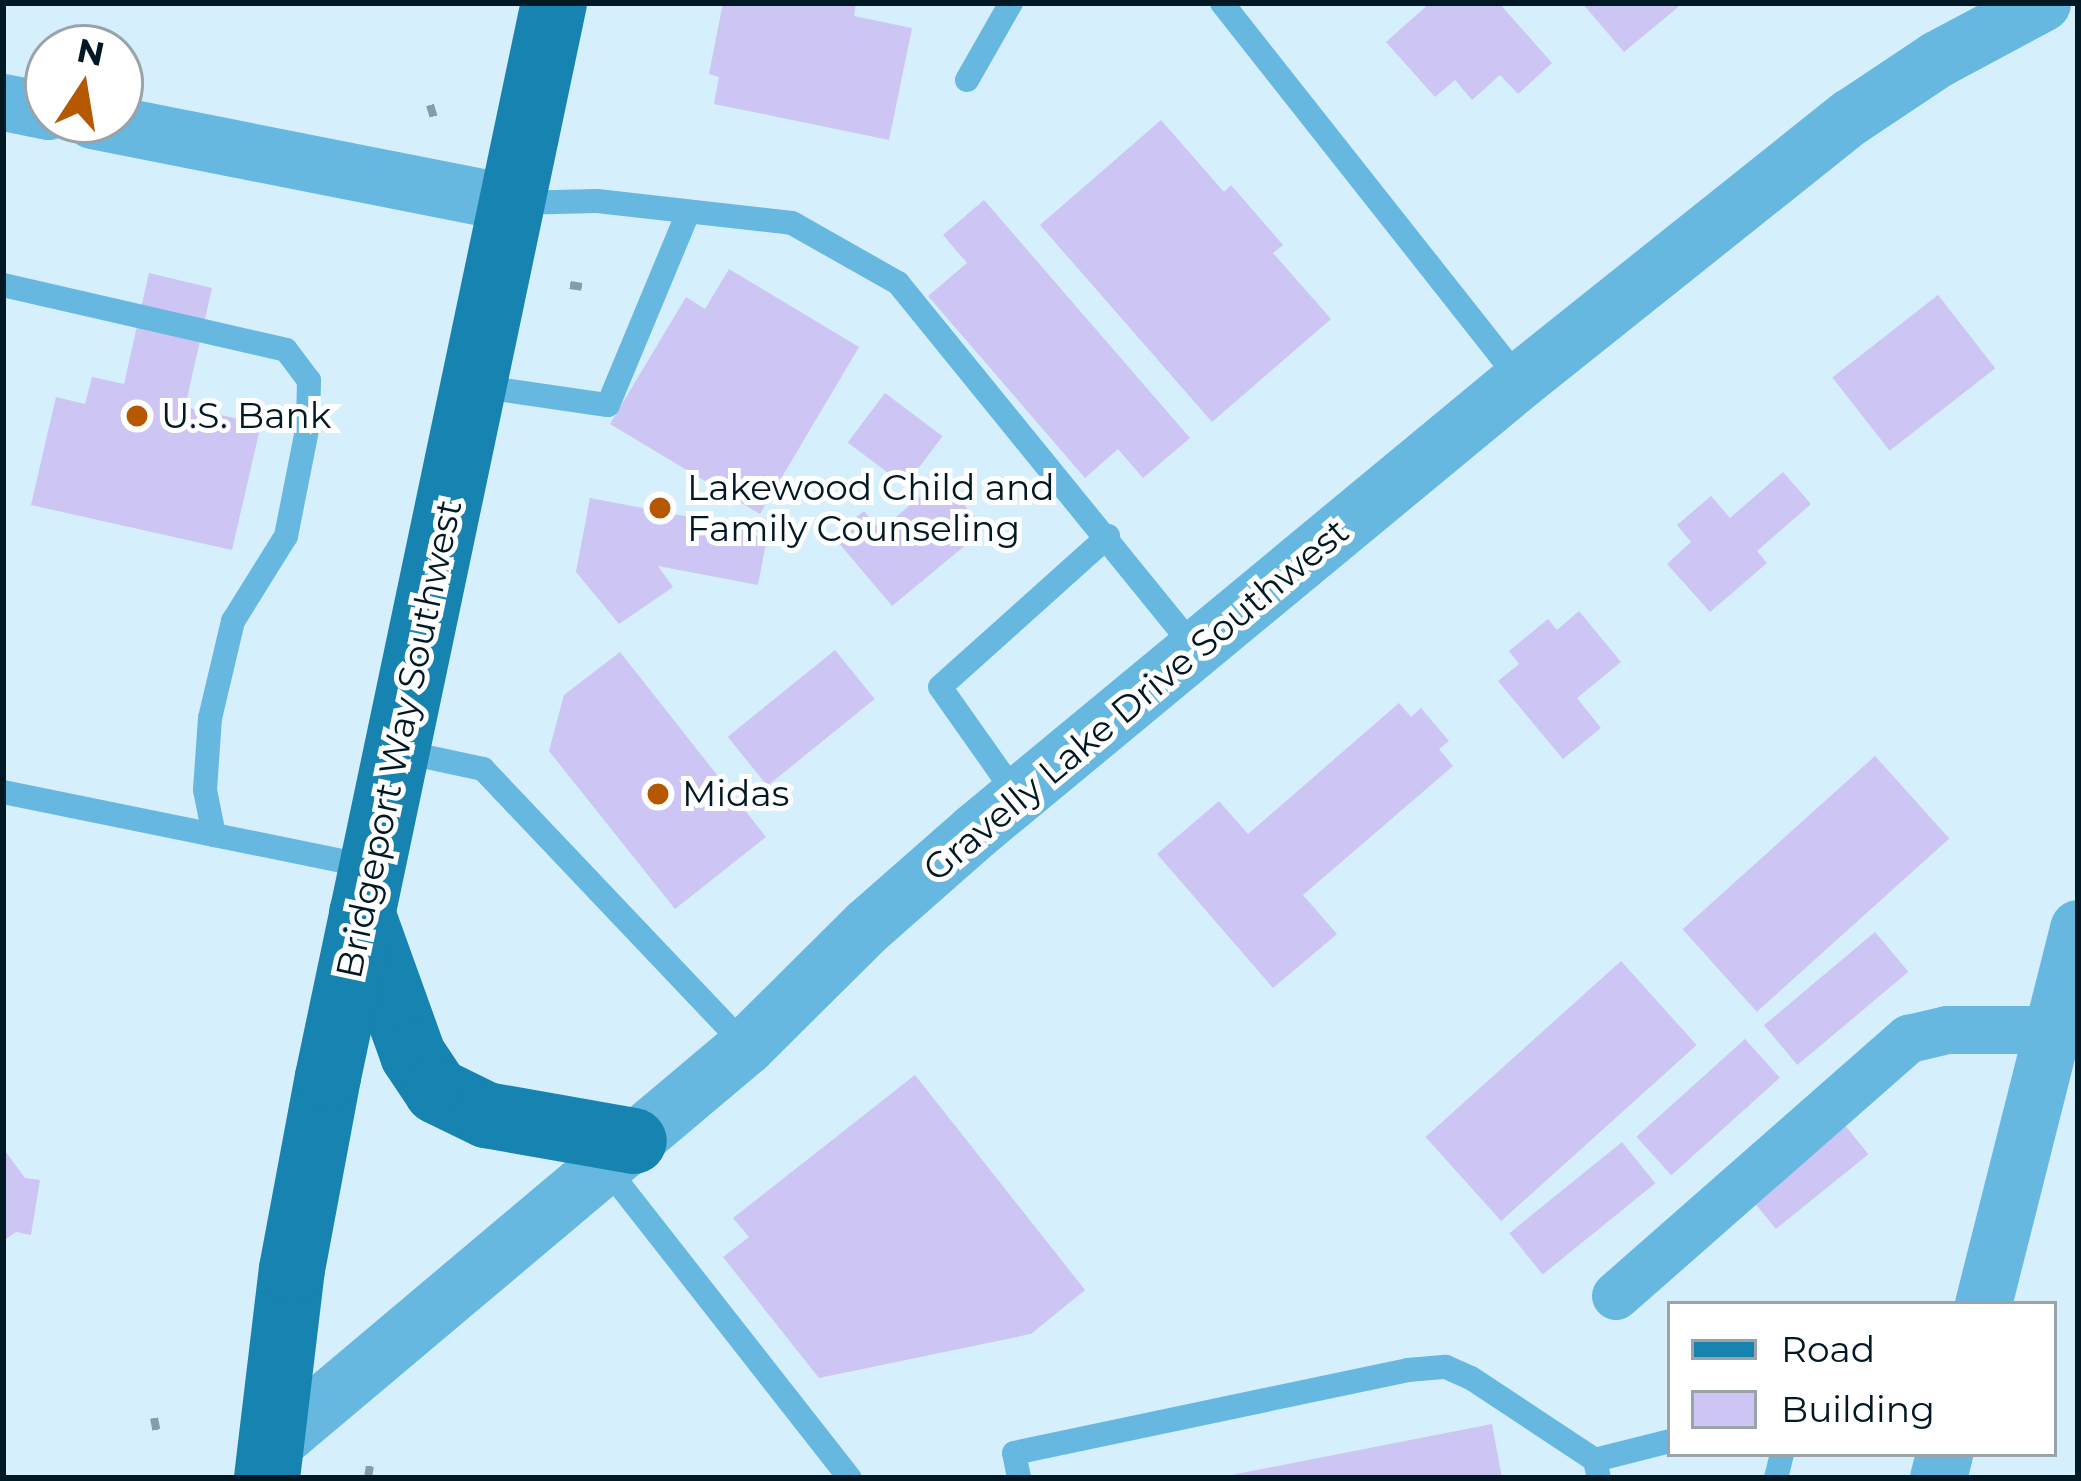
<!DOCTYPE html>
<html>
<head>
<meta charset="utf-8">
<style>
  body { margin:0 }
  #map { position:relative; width:2081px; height:1481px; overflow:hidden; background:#d5effd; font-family:Montserrat,sans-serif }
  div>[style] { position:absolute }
  .building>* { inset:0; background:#cdc5f3; transform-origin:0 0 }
  .path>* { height:8px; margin-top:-4px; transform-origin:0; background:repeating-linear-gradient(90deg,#839daa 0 12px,transparent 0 18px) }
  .service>* { height:24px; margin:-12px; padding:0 12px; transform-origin:12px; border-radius:12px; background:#67b8e1 }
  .minor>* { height:48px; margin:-24px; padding:0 24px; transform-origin:24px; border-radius:24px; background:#67b8e1 }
  .tertiary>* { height:57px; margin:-28.5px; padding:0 28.5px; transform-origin:28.5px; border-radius:28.5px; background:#67b8e1 }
  .primary>* { height:66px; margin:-33px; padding:0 33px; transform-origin:33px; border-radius:33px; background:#1783b0 }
  .dots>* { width:33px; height:33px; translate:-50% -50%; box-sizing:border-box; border:6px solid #fff; border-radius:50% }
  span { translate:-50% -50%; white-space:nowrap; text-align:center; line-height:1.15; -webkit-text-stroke:10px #fff; paint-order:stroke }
  .poi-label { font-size:36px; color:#001925 }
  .left { translate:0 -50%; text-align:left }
  .street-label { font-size:36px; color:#001925 }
  .frame { position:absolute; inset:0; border:6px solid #001925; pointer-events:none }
  .legend { position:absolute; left:1667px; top:1301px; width:390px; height:156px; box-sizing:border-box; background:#fff; border:3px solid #99a3a8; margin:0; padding:15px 21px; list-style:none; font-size:36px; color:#001925 }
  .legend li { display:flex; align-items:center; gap:24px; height:60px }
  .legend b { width:60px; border:3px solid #99a3a8 }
  .north { position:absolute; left:24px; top:24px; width:120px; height:120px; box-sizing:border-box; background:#fff; border:3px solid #99a3a8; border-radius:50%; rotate:12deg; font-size:33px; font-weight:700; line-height:48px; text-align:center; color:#001925 }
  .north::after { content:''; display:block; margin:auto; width:42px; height:54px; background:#b55800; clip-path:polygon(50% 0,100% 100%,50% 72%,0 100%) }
</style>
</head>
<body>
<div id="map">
  <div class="building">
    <i style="clip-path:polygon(723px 3px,856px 3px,854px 16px,912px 28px,889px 140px,714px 104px,719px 77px,709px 74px)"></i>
    <i style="clip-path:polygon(1430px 3px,1499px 3px,1552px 63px,1518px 94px,1500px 75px,1472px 100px,1455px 80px,1435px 97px,1386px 42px)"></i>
    <i style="clip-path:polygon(1582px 3px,1683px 3px,1624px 52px)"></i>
    <i style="clip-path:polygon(1161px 120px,1224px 192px,1231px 185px,1283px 245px,1273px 253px,1331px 319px,1212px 422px,1040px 225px)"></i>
    <i style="clip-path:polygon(984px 200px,1190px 438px,1143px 478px,1118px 449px,1085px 478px,928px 296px,967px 263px,943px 235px)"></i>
    <i style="clip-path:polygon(729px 269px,859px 347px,760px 514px,610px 424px,686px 297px,705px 309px)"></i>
    <i style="clip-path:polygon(149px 273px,212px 288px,185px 407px,261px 424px,232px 550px,31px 505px,56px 397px,85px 404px,92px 377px,124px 384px)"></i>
    <i style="left:1938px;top:295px;width:93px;height:134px;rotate:52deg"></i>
    <i style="left:885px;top:393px;width:72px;height:62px;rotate:37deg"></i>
    <i style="clip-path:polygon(1783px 472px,1811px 504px,1757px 551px,1767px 563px,1710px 612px,1667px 564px,1691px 542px,1677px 525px,1711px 496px,1730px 518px)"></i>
    <i style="clip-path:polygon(942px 479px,985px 529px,892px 606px,833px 536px,864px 511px,880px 530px)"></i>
    <i style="clip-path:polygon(590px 498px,768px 532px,758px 585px,658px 566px,673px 587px,619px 624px,576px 572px)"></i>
    <i style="clip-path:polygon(1579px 611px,1621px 662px,1577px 698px,1601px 728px,1563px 759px,1498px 681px,1519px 664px,1509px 651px,1548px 619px,1557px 630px)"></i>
    <i style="left:835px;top:650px;width:63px;height:138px;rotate:51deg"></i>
    <i style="clip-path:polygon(620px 652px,766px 837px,675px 909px,549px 751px,564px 695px)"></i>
    <i style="clip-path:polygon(1399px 703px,1411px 717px,1421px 708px,1449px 741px,1439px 749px,1453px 766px,1303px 895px,1337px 934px,1273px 988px,1157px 854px,1219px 801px,1248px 834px)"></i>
    <i style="left:1875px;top:756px;width:111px;height:259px;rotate:48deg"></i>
    <i style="left:1875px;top:932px;width:52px;height:145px;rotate:50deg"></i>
    <i style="left:1621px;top:961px;width:113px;height:263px;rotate:48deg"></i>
    <i style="left:1745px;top:1039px;width:52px;height:146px;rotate:48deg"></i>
    <i style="clip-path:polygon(915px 1075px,1085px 1290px,1031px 1334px,819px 1378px,723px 1257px,749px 1237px,733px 1218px)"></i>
    <i style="left:1835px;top:1113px;width:53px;height:119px;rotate:51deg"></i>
    <i style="left:1622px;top:1142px;width:53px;height:145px;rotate:51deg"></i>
    <i style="clip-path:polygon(3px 1148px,25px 1178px,40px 1180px,31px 1235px,16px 1232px,3px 1241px)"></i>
    <i style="clip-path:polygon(1492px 1424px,1502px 1478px,1226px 1478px,1226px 1476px)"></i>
  </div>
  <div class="path">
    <i style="left:430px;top:105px;width:14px;rotate:73deg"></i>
    <i style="left:570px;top:285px;width:12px;rotate:9deg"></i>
    <i style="left:154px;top:1418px;width:15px;rotate:79deg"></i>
    <i style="left:368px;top:1478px;width:13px;rotate:-81deg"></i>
  </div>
  <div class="service">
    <i style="left:1222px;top:3px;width:481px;rotate:51.7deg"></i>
    <i style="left:967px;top:80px;width:89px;rotate:-60.3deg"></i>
    <i style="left:514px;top:203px;width:83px;rotate:-1.4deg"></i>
    <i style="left:597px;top:201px;width:196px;rotate:6.4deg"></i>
    <i style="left:792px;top:223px;width:122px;rotate:29.5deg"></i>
    <i style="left:898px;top:283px;width:471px;rotate:50.9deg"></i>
    <i style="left:3px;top:285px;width:290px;rotate:12.9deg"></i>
    <i style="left:286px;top:350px;width:38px;rotate:53deg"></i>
    <i style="left:309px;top:380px;width:45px;rotate:91.3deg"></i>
    <i style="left:308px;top:425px;width:113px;rotate:101.2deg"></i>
    <i style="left:286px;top:536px;width:100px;rotate:121.9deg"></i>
    <i style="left:233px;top:621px;width:100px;rotate:103.3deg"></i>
    <i style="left:210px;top:718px;width:72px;rotate:94deg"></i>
    <i style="left:205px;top:790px;width:46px;rotate:78.7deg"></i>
    <i style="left:477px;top:386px;width:132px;rotate:8.3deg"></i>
    <i style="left:608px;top:405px;width:208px;rotate:-67.4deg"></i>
    <i style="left:399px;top:751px;width:86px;rotate:12.1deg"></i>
    <i style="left:483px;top:769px;width:382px;rotate:46.5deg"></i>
    <i style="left:3px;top:792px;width:376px;rotate:11.5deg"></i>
    <i style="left:1017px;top:796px;width:133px;rotate:-125.2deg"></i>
    <i style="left:940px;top:687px;width:226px;rotate:-41.9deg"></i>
    <i style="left:605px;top:1166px;width:397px;rotate:51.9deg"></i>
    <i style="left:1019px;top:1478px;width:25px;rotate:-101deg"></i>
    <i style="left:1014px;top:1453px;width:403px;rotate:-11.9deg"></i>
    <i style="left:1408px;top:1370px;width:38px;rotate:-5deg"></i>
    <i style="left:1446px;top:1367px;width:27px;rotate:24deg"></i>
    <i style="left:1471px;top:1378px;width:149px;rotate:33.5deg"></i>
    <i style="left:1599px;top:1478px;width:18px;rotate:-103deg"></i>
    <i style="left:1595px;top:1460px;width:77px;rotate:-14.2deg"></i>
    <i style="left:1776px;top:1478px;width:25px;rotate:-76deg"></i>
  </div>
  <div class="minor">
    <i style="left:1616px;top:1296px;width:390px;rotate:-41.3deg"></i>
    <i style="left:1909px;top:1039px;width:39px;rotate:-13deg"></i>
    <i style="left:1947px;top:1030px;width:131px"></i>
  </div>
  <div class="tertiary">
    <i style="left:3px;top:102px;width:46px;rotate:11.3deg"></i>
    <i style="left:92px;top:120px;width:428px;rotate:11.2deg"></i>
    <i style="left:1983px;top:1304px;width:388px;rotate:-75.8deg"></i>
    <i style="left:270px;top:1447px;width:622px;rotate:-40.11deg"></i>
    <i style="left:746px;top:1046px;width:170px;rotate:-44.8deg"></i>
    <i style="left:867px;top:926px;width:144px;rotate:-41.3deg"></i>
    <i style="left:975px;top:831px;width:707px;rotate:-39.61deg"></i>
    <i style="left:1520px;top:380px;width:422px;rotate:-38.6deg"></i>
    <i style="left:1850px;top:117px;width:105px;rotate:-33.7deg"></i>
    <i style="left:1937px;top:59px;width:119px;rotate:-28.1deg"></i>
    <i style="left:1938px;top:1478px;width:25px;rotate:-76deg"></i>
  </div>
  <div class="primary">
    <i style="left:362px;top:913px;width:151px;rotate:70.2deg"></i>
    <i style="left:413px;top:1055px;width:43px;rotate:56.3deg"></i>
    <i style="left:437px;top:1091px;width:55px;rotate:26.1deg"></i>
    <i style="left:486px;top:1115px;width:150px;rotate:10deg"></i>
    <i style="left:267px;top:1478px;width:210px;rotate:-83.2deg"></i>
    <i style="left:292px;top:1269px;width:195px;rotate:-79.4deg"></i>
    <i style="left:328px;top:1077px;width:1098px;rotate:-78.12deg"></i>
  </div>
  <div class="dots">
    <i style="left:137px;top:416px;background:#b55800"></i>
    <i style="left:660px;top:508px;background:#b55800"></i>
    <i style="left:658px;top:794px;background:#b55800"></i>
  </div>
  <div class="poi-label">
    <span class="left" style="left:161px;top:416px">U.S. Bank</span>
    <span class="left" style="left:687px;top:508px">Lakewood Child and<br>Family Counseling</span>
    <span class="left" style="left:682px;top:794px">Midas</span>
  </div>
  <div class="street-label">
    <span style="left:1136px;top:700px;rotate:-40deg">Gravelly Lake Drive Southwest</span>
    <span style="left:399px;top:739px;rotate:-78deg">Bridgeport Way Southwest</span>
  </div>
  <div class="frame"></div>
  <ul class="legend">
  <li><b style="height:15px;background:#1783b0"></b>Road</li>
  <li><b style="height:33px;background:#cdc5f3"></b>Building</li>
  </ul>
  <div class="north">N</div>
</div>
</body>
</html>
